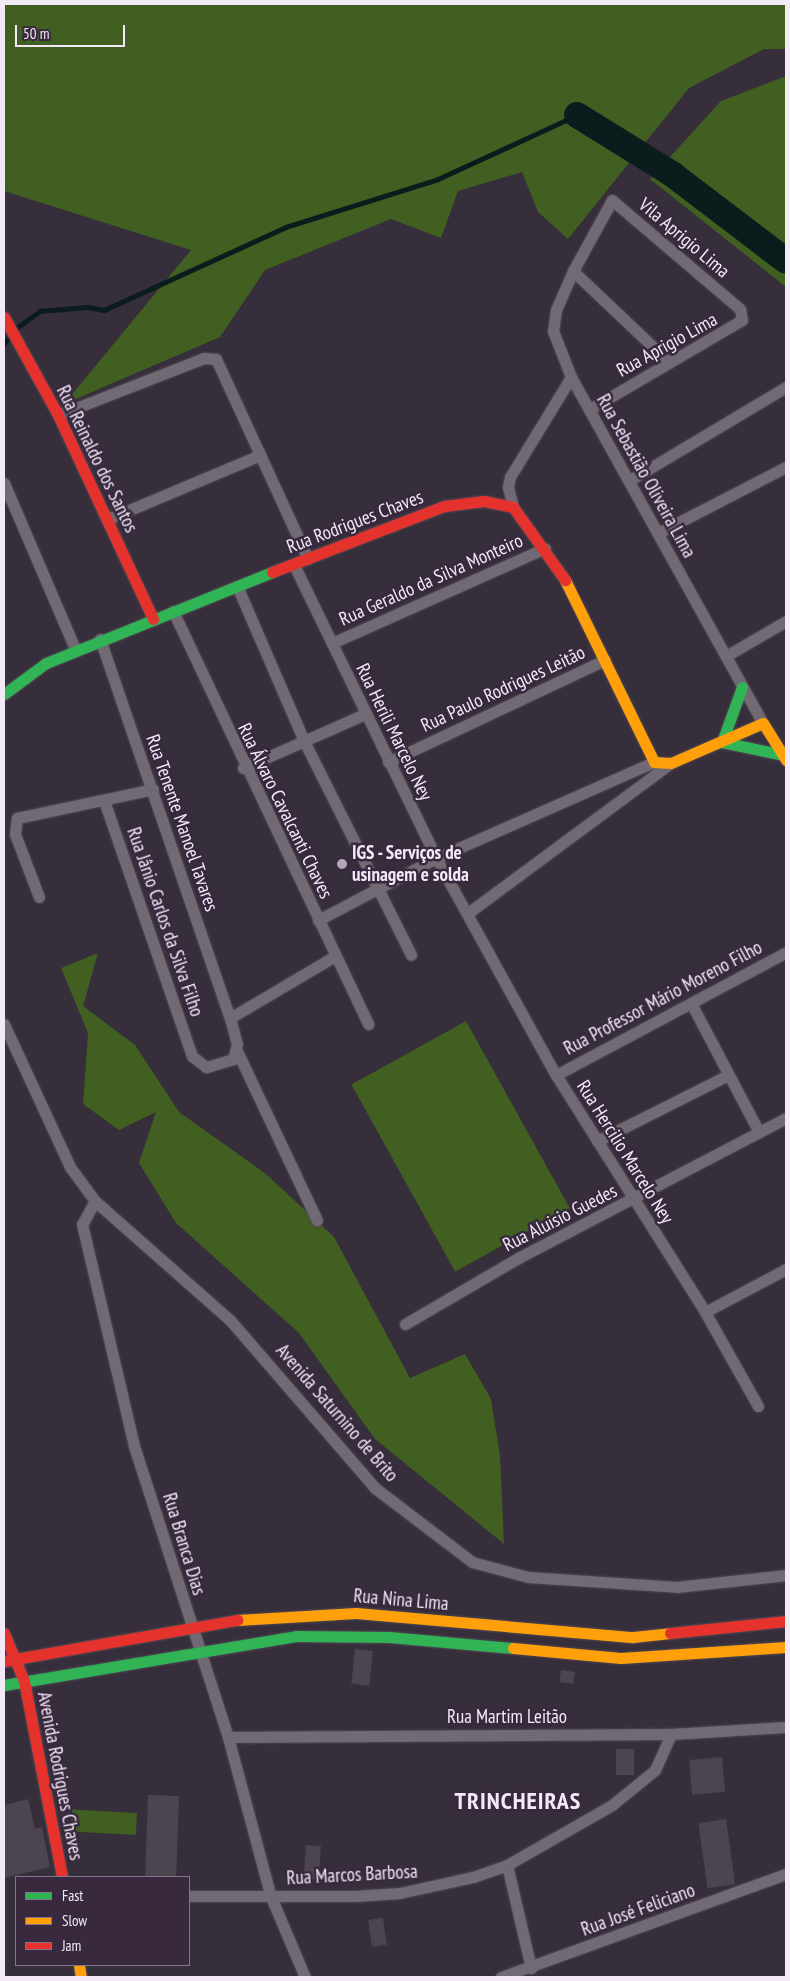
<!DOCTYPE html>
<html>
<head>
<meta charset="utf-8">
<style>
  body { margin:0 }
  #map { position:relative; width:790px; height:1981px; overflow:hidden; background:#362e3a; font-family:"PT Sans Narrow",sans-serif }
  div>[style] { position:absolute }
  .green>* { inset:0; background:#405f20; transform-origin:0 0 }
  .stream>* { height:4.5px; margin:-2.25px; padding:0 2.25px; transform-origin:2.25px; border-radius:2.25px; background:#0b1c1d }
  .river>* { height:26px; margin:-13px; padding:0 13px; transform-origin:13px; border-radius:13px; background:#0b1c1d }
  .building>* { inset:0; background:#4c4550; transform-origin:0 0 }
  .roads { filter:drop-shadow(0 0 1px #514a54) drop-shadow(0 0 1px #514a54) }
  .street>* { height:11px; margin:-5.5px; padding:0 5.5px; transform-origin:5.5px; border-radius:5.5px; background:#716a74 }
  .fast>* { height:11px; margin:-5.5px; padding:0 5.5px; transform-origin:5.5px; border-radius:5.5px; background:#30b455 }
  .slow>* { height:11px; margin:-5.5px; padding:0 5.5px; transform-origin:5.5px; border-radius:5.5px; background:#ff9f0a }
  .jam>* { height:11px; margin:-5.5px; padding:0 5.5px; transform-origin:5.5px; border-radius:5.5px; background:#e5322d }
  .dots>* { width:14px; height:14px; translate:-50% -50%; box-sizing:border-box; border:2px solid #38293f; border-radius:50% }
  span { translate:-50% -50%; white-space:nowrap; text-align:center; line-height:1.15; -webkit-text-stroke:5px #38293f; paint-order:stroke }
  .street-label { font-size:19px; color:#f3e9f7 }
  .poi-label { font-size:19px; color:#f3e9f7; font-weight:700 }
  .left { translate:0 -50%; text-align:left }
  .district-label { font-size:24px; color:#f3e9f7; font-weight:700; letter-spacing:1px }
  .frame { position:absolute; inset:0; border:5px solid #f3e9f7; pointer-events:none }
  .legend { position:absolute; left:15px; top:1876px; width:175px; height:90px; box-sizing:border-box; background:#38293f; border:1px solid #837689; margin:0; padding:6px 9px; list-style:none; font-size:15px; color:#f3e9f7 }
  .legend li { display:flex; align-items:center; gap:10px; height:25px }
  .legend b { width:25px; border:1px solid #837689 }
  .scale { position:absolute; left:15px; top:25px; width:110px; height:22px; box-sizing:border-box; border:2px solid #f3e9f7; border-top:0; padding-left:6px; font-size:15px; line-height:18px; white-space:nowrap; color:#f3e9f7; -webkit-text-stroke:4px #38293f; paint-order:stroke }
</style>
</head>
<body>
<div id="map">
  <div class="green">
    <i style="clip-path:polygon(4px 4px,786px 4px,786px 49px,764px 49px,689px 88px,568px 239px,538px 212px,522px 172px,458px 191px,441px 238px,391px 219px,265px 270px,220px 337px,64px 404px,191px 250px,4px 191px)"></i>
    <i style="clip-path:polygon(786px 76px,786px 287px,650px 179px,721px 101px)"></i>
    <i style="clip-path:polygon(98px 953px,83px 1006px,135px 1045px,179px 1112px,266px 1174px,334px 1237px,410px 1378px,465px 1354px,491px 1399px,500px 1456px,504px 1544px,375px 1439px,299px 1333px,176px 1223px,139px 1163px,156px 1112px,119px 1130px,83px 1104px,88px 1033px,61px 968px)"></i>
    <i style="left:466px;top:1021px;width:214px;height:131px;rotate:61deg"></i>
    <i style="left:137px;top:1813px;width:22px;height:65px;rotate:93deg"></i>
  </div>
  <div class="stream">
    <i style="left:15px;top:329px;width:31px;rotate:-36deg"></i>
    <i style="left:40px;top:311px;width:47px;rotate:-4.9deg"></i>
    <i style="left:87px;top:307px;width:17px;rotate:10deg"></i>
    <i style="left:104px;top:310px;width:200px;rotate:-24.5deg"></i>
    <i style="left:286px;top:227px;width:159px;rotate:-17.5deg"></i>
    <i style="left:438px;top:179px;width:153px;rotate:-24.7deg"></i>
    <i style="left:4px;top:344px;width:11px;rotate:-56deg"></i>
  </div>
  <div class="river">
    <i style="left:577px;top:115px;width:112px;rotate:31.8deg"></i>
    <i style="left:672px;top:174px;width:143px;rotate:37.3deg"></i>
  </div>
  <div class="building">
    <i style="left:355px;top:1649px;width:18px;height:35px;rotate:6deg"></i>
    <i style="left:561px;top:1670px;width:14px;height:12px;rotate:8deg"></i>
    <i style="left:616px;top:1749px;width:18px;height:26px"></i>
    <i style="left:722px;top:1757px;width:35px;height:33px;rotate:85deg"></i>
    <i style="left:148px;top:1795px;width:31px;height:81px;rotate:2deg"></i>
    <i style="clip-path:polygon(28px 1799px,35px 1829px,42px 1827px,50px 1867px,4px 1878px,4px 1805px)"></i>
    <i style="left:726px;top:1819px;width:66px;height:28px;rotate:82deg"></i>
    <i style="left:306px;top:1845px;width:15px;height:34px;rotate:4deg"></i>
    <i style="left:383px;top:1918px;width:27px;height:15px;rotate:82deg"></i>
  </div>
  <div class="roads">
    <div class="street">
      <i style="left:573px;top:271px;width:132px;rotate:43.5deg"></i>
      <i style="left:590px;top:409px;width:176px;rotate:-30.4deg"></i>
      <i style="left:742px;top:320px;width:11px;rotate:-100deg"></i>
      <i style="left:740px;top:309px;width:168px;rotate:-139.6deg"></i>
      <i style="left:612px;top:200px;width:81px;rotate:118.8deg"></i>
      <i style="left:573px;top:271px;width:43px;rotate:113.6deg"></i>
      <i style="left:556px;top:310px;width:21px;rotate:98deg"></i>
      <i style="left:553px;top:331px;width:49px;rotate:68.6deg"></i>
      <i style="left:571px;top:377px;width:396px;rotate:61deg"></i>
      <i style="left:58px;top:415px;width:157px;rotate:-21.3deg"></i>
      <i style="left:204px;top:358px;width:12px;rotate:5deg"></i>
      <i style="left:216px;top:359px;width:220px;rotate:65.3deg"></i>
      <i style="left:630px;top:480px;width:182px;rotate:-30.8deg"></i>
      <i style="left:4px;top:483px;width:181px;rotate:66.8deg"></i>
      <i style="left:513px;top:507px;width:21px;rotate:-104deg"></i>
      <i style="left:508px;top:487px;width:10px;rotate:-79deg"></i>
      <i style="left:510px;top:477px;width:117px;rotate:-58.6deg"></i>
      <i style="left:108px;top:519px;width:165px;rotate:-22.8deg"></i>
      <i style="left:658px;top:533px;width:144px;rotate:-27.3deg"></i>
      <i style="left:294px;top:565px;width:326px;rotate:64.1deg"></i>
      <i style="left:436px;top:858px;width:248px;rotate:61.1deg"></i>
      <i style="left:556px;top:1075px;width:280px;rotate:57.8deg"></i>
      <i style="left:705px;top:1312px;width:108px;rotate:60.6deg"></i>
      <i style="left:237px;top:586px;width:169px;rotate:66.6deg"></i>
      <i style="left:304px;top:741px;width:239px;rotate:63.4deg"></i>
      <i style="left:173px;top:611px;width:457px;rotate:64.7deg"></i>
      <i style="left:100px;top:639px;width:401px;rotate:71.1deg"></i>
      <i style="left:230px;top:1018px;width:27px;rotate:75deg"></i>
      <i style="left:237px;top:1044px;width:16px;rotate:105deg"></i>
      <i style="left:233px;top:1059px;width:28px;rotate:163deg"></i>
      <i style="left:206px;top:1067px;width:18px;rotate:-142deg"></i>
      <i style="left:192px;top:1056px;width:270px;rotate:-109deg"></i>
      <i style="left:332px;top:643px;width:233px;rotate:-24deg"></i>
      <i style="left:726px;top:656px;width:69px;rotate:-30.3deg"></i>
      <i style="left:388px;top:762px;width:240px;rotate:-25.2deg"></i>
      <i style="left:243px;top:768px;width:133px;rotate:-23.9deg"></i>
      <i style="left:39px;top:897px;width:67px;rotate:-110.9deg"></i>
      <i style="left:15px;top:834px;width:16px;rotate:-83deg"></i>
      <i style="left:17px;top:818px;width:139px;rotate:-12deg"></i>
      <i style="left:468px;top:913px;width:252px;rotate:-36.5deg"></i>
      <i style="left:318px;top:920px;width:133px;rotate:-27.7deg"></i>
      <i style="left:436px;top:858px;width:238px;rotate:-23.8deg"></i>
      <i style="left:692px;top:1005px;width:144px;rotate:62.2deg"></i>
      <i style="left:230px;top:1018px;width:122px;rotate:-30.6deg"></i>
      <i style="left:4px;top:1024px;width:157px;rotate:65.2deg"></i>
      <i style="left:70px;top:1167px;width:42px;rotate:53.7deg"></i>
      <i style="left:95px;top:1201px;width:180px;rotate:41.4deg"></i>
      <i style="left:230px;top:1320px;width:222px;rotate:49.2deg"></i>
      <i style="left:375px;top:1488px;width:122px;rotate:37.3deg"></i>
      <i style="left:472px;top:1562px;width:58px;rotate:15deg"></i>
      <i style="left:528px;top:1577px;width:149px;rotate:3.8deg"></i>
      <i style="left:677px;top:1587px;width:110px;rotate:-6.3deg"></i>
      <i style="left:237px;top:1051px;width:187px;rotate:64.7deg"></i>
      <i style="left:556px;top:1075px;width:261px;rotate:-28.1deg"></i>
      <i style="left:597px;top:1141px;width:147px;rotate:-26.7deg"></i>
      <i style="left:95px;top:1201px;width:26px;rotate:119deg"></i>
      <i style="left:82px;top:1224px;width:228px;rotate:76.8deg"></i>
      <i style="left:134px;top:1446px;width:306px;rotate:72.1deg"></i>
      <i style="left:228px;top:1737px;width:166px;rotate:75deg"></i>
      <i style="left:271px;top:1897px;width:87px;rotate:67deg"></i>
      <i style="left:705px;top:1312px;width:92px;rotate:-28deg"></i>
      <i style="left:405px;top:1324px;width:131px;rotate:-30.3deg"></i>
      <i style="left:518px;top:1258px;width:302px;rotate:-27.6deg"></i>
      <i style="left:228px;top:1737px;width:443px;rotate:-0.4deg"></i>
      <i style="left:671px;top:1734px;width:115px;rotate:-3.5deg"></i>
      <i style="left:507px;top:1865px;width:106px;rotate:76.9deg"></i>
      <i style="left:189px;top:1896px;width:167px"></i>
      <i style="left:356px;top:1896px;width:44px;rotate:-3.9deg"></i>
      <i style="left:400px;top:1893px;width:75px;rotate:-12.4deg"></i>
      <i style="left:473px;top:1877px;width:36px;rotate:-19deg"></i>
      <i style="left:507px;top:1865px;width:121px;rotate:-29.7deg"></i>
      <i style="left:612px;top:1805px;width:55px;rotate:-39.1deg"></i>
      <i style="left:655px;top:1770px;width:39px;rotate:-66deg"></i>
      <i style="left:501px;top:1977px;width:303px;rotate:-19.9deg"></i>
    </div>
    <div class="fast">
      <i style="left:742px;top:687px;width:59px;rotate:110deg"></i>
      <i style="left:722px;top:742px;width:62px;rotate:12deg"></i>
      <i style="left:4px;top:694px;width:52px;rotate:-36.4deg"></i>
      <i style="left:46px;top:663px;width:244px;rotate:-21.9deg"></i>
      <i style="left:4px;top:1685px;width:296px;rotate:-9.5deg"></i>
      <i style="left:296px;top:1636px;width:93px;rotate:0.6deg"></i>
      <i style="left:389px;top:1637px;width:124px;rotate:5.1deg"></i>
    </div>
    <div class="slow">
      <i style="left:565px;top:580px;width:203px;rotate:63.9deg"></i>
      <i style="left:654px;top:762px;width:17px;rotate:3deg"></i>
      <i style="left:671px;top:763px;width:100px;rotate:-23.5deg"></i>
      <i style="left:763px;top:723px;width:44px;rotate:58.1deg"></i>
      <i style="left:237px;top:1620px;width:119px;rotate:-3.4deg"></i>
      <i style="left:356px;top:1613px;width:278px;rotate:5deg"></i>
      <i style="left:633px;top:1637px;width:37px;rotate:-6deg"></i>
      <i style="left:513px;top:1648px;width:108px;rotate:5.3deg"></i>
      <i style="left:621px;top:1658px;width:165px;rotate:-3.8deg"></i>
      <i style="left:79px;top:1965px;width:12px;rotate:81deg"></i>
    </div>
    <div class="jam">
      <i style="left:4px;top:317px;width:112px;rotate:61.1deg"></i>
      <i style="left:58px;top:415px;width:225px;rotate:65deg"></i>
      <i style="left:272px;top:572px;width:184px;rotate:-21deg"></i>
      <i style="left:444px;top:506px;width:40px;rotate:-7.1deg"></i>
      <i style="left:484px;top:501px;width:30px;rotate:12deg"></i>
      <i style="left:513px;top:507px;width:90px;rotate:54.5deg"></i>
      <i style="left:4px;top:1633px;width:52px;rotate:67.4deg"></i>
      <i style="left:24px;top:1681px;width:200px;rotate:79deg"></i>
      <i style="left:670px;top:1633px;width:117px;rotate:-5.9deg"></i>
      <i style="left:4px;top:1661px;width:237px;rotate:-10deg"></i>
    </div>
  </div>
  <div class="dots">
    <i style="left:342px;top:864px;background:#b1a8b5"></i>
  </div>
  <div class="street-label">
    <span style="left:684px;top:238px;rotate:40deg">Vila Aprigio Lima</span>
    <span style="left:667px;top:345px;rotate:-29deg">Rua Aprigio Lima</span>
    <span style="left:97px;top:459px;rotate:64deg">Rua Reinaldo dos Santos</span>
    <span style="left:646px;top:476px;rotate:61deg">Rua Sebastião Oliveira Lima</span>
    <span style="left:355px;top:522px;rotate:-21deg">Rua Rodrigues Chaves</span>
    <span style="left:431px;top:580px;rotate:-24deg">Rua Geraldo da Silva Monteiro</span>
    <span style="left:503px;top:689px;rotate:-25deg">Rua Paulo Rodrigues Leitão</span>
    <span style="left:394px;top:732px;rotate:64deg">Rua Herili Marcelo Ney</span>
    <span style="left:285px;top:811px;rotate:64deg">Rua Álvaro Cavalcanti Chaves</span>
    <span style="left:182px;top:823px;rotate:71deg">Rua Tenente Manoel Tavares</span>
    <span style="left:165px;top:922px;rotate:71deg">Rua Jânio Carlos da Silva Filho</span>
    <span style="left:663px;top:998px;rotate:-28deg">Rua Professor Mário Moreno Filho</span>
    <span style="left:625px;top:1152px;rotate:58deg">Rua Hercilio Marcelo Ney</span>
    <span style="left:560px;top:1218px;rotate:-27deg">Rua Aluisio Guedes</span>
    <span style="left:337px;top:1413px;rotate:49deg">Avenida Saturnino de Brito</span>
    <span style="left:184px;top:1544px;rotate:73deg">Rua Branca Dias</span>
    <span style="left:401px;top:1600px;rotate:5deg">Rua Nina Lima</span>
    <span style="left:507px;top:1717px">Rua Martim Leitão</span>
    <span style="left:60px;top:1776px;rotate:79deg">Avenida Rodrigues Chaves</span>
    <span style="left:352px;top:1875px;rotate:-3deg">Rua Marcos Barbosa</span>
    <span style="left:638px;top:1910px;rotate:-20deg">Rua José Feliciano</span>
  </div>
  <div class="poi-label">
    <span class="left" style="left:352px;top:864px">IGS - Serviços de<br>usinagem e solda</span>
  </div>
  <div class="district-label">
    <span style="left:518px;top:1801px">TRINCHEIRAS</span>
  </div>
  <div class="frame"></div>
  <ul class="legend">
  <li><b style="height:6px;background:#30b455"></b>Fast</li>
  <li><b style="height:6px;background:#ff9f0a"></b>Slow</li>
  <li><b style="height:6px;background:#e5322d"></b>Jam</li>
  </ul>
  <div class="scale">50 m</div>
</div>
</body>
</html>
